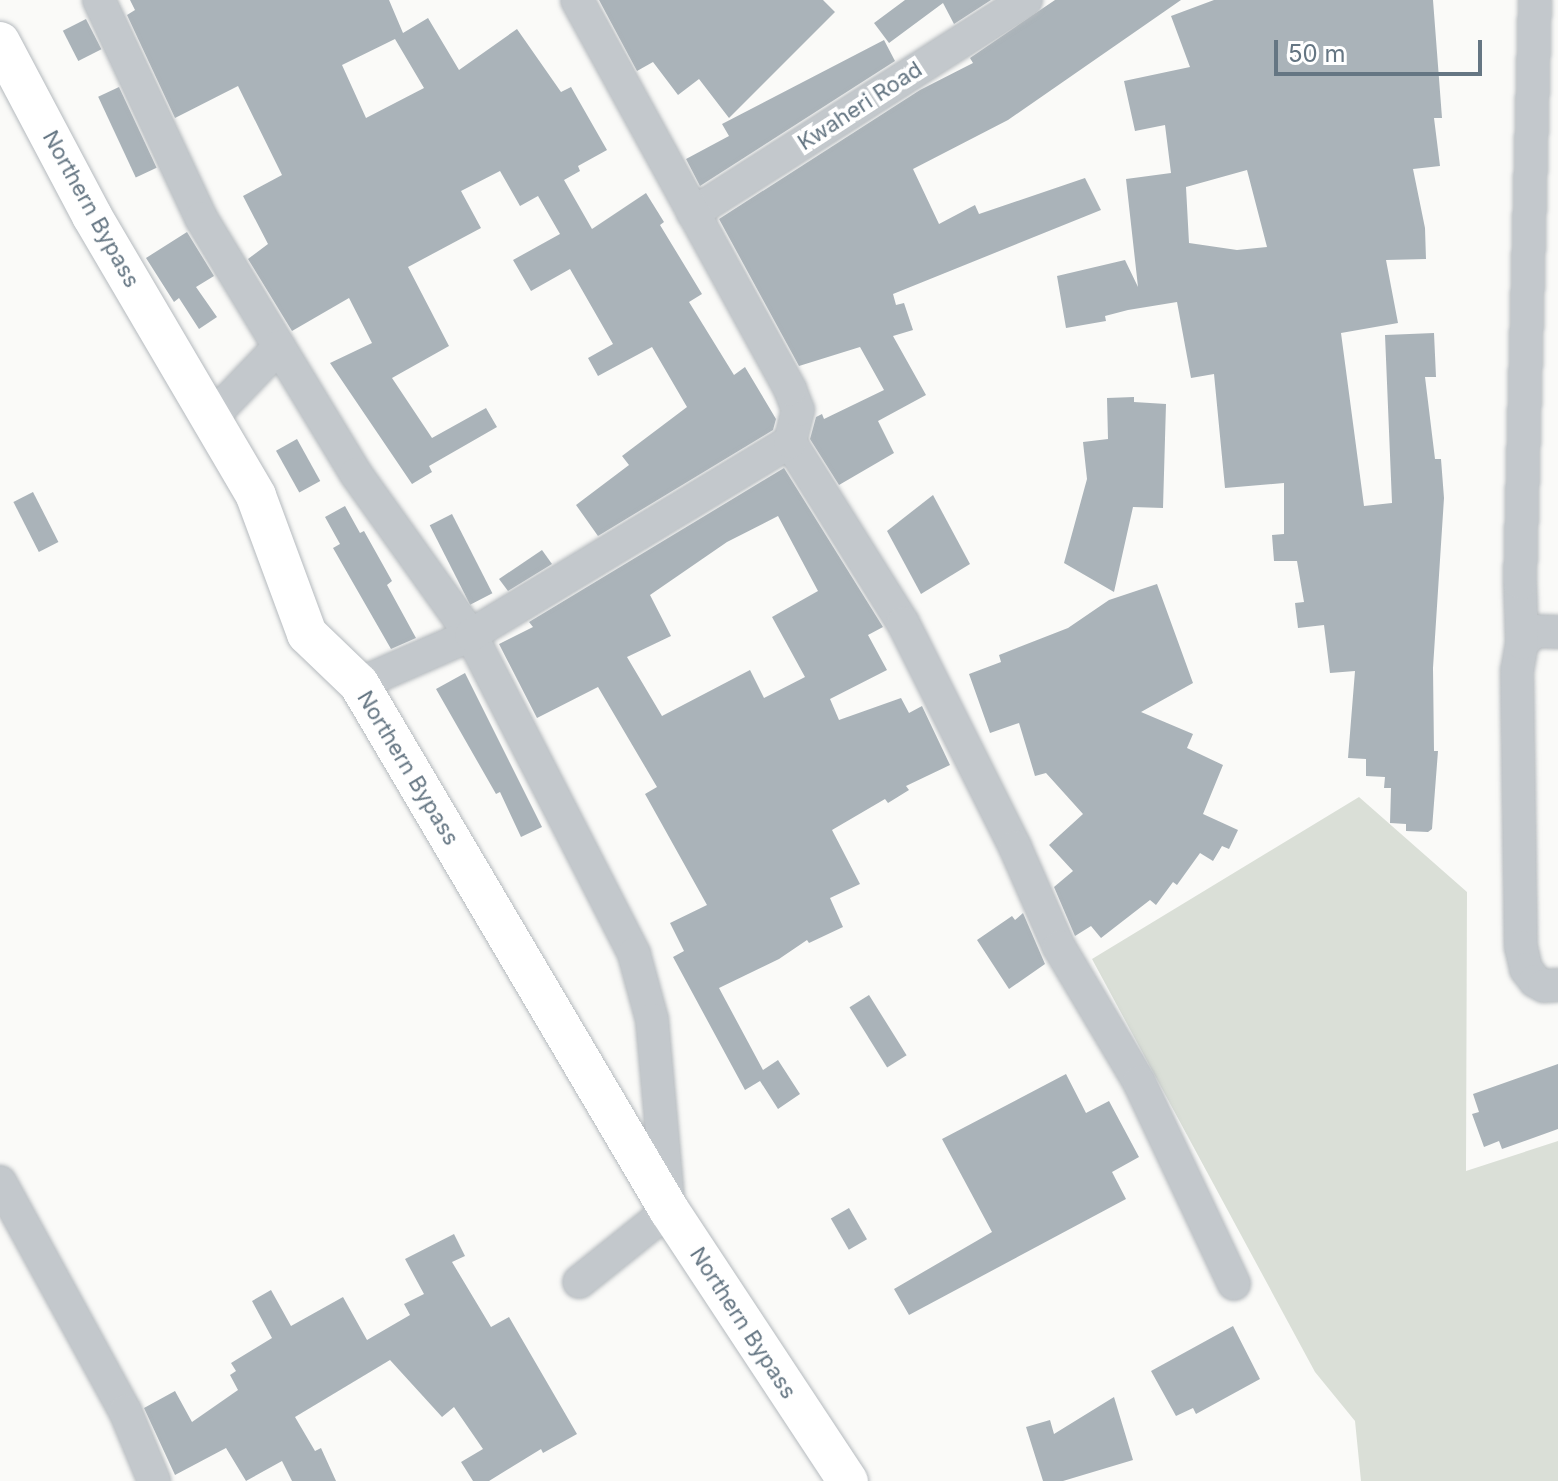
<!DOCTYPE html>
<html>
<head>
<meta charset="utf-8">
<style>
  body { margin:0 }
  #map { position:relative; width:1558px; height:1481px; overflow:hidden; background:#fafaf8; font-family:Inter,sans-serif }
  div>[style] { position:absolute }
  .green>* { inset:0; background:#dadfd7 }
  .building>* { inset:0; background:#aab3b9; transform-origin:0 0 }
  .roads { filter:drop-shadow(0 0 2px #b5babe) drop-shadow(0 0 2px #b5babe) }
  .minor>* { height:32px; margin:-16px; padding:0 16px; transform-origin:16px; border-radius:16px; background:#c3c8cc }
  .major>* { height:40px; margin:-20px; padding:0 20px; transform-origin:20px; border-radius:20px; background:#fff }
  span { translate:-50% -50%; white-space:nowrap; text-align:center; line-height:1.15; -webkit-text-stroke:8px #fff; paint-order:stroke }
  .street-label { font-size:22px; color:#657683 }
  .scale { position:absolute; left:1274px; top:40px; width:208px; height:36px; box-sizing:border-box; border:4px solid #657683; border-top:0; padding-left:10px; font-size:24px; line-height:28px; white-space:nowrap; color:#657683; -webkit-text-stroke:6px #fff; paint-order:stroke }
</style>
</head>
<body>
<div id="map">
  <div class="green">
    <i style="clip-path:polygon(1359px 797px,1467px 892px,1466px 1171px,1558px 1141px,1558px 1481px,1361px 1481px,1355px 1421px,1315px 1372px,1092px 959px)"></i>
  </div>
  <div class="building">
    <i style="clip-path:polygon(evenodd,130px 0,389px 0,403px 33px,428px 18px,459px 70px,517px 29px,561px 92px,571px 87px,607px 150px,578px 166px,580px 171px,564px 180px,592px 229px,646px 193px,664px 222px,660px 225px,702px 294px,689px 302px,734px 375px,745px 367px,776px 419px,773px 430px,598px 536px,576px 505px,629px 465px,622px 456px,687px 407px,652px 347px,598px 376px,588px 358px,613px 344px,570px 269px,531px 291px,513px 260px,560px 234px,538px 196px,520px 206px,500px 171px,461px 191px,481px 228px,408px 267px,449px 346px,392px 378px,432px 438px,486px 408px,497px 427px,429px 466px,432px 472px,412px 484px,330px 363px,372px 343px,349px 298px,292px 331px,248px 259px,268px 244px,243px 196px,282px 175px,238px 86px,175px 118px,127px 15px,135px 10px,130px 0,395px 39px,424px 88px,366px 118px,342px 65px,395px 39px)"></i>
    <i style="clip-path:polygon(599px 0,823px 0,835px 12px,729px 118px,699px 79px,678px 95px,653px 62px,637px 71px)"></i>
    <i style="clip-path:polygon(905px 0,991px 0,954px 24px,943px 3px,889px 43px,874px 23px)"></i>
    <i style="clip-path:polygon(1055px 0,1181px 0,1008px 120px,913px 169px,939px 224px,975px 205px,979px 214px,1085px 178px,1101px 210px,893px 294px,896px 305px,904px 303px,913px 330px,893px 336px,926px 395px,878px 421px,894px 453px,839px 485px,810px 439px,816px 417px,822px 414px,824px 419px,884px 390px,860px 347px,799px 366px,719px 219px,920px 90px,973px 63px,970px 58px)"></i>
    <i style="clip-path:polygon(evenodd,1214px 0,1433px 0,1442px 118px,1434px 118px,1440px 166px,1413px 169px,1425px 228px,1426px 259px,1386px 260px,1398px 323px,1341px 333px,1364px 506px,1392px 503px,1385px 335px,1434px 333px,1436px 377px,1425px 377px,1435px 459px,1441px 459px,1444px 498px,1433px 668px,1434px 751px,1438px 751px,1432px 829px,1428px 832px,1406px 831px,1406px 824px,1390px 823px,1391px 788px,1384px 788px,1385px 777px,1366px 776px,1366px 759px,1348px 758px,1355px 671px,1330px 673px,1324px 625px,1298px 628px,1295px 603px,1304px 602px,1297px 561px,1274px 561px,1272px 535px,1284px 534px,1284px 483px,1225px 488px,1214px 374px,1191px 378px,1177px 302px,1128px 310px,1105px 316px,1106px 321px,1066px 328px,1057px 276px,1125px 260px,1138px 287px,1126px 179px,1171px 173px,1165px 125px,1135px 131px,1124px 81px,1190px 67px,1171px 16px,1214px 0,1247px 170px,1267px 247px,1237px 250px,1189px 243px,1186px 187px,1247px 170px)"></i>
    <i style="left:86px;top:19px;width:34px;height:26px;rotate:63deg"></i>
    <i style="clip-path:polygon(884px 40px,895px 61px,700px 186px,686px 159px,729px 136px,722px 124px)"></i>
    <i style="left:119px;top:87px;width:89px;height:23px;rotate:65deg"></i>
    <i style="clip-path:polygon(187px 232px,214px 276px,196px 287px,217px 317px,199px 329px,179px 298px,174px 302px,146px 258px)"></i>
    <i style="clip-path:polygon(1134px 397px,1134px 402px,1166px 404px,1163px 508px,1133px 507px,1114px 592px,1064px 563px,1087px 479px,1083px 442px,1108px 439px,1107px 398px)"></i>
    <i style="left:297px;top:439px;width:48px;height:24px;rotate:61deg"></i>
    <i style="clip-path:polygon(evenodd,784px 468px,883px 627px,868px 635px,887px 670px,830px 699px,839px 720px,901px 698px,909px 713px,922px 706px,950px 765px,906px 786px,909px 790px,888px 803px,885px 799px,832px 830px,860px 884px,830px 898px,843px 927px,809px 943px,807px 940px,779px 959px,719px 988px,763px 1070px,778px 1060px,800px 1094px,778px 1109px,760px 1081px,745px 1090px,673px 957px,684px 951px,670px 923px,707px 905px,645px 794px,657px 787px,598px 687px,537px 718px,499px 644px,533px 627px,529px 622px,784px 468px,778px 516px,818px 591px,772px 617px,805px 677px,764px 698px,750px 670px,662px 716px,627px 657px,671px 636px,650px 595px,727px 542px,778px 516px)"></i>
    <i style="left:33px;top:492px;width:56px;height:22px;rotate:63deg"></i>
    <i style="clip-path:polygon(933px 495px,970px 564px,921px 594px,887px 531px)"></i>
    <i style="clip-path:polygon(345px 506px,360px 533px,364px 531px,392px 581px,387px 585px,416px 638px,391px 649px,333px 548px,340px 544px,325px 517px)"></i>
    <i style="left:452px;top:514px;width:89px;height:25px;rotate:63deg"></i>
    <i style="clip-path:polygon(542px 550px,552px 564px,508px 591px,499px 579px)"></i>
    <i style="clip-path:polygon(1157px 584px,1193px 683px,1141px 712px,1193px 734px,1187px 748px,1223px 765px,1203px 814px,1238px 830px,1229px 849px,1222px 846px,1213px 861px,1200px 853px,1177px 885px,1173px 882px,1156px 905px,1150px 900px,1101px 938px,1091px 926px,1075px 936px,1054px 887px,1073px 871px,1049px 845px,1083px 814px,1046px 773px,1035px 776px,1019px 723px,990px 733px,969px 674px,1001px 662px,999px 655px,1068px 628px,1109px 600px)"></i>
    <i style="clip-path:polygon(465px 673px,542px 827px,521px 837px,500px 792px,496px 794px,436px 689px)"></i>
    <i style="clip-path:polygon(1023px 913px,1045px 964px,1009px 989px,977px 940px,1012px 916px,1015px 920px)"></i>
    <i style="left:869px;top:995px;width:71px;height:23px;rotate:58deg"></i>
    <i style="clip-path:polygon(1558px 1064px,1558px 1129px,1502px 1149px,1499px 1141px,1484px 1147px,1472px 1114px,1479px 1112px,1473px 1094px)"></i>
    <i style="clip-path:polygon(1066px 1074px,1086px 1113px,1109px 1101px,1139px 1157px,1112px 1172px,1126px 1199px,909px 1315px,894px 1289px,992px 1232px,942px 1139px)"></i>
    <i style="left:849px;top:1208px;width:36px;height:21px;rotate:60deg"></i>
    <i style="clip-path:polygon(454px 1234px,465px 1256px,452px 1262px,491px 1327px,509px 1317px,577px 1434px,543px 1453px,541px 1449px,489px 1481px,473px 1481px,461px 1462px,483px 1449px,454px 1407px,442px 1417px,390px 1360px,295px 1417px,315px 1451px,321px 1448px,336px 1481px,292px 1481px,282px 1461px,246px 1481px,226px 1448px,175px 1475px,144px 1408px,175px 1391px,192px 1422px,238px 1390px,230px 1375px,236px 1371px,231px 1363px,272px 1338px,252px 1301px,271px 1290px,291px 1326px,343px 1297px,367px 1340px,410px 1315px,404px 1304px,424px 1294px,405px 1259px)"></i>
    <i style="clip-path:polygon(1233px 1326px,1260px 1379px,1196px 1414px,1193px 1408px,1176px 1416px,1151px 1371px)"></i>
    <i style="clip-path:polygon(1114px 1397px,1133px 1460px,1063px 1481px,1043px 1481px,1026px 1427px,1050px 1420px,1054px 1434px)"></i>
  </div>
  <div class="roads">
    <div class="minor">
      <i style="left:99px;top:0;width:241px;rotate:64.9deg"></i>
      <i style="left:201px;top:218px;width:299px;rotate:58.8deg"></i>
      <i style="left:356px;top:474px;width:198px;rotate:54.5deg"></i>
      <i style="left:471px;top:635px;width:358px;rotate:62.9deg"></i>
      <i style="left:634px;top:954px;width:68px;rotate:74.7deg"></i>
      <i style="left:652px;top:1020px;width:191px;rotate:84.9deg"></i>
      <i style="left:669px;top:1210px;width:115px;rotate:141.3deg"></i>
      <i style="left:693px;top:213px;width:395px;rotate:-32.6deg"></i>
      <i style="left:212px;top:417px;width:97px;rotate:-46.3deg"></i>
      <i style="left:790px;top:442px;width:213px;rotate:58deg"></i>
      <i style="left:903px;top:623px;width:250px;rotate:63.4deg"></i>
      <i style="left:1015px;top:847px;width:109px;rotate:66.3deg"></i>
      <i style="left:1059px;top:947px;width:157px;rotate:59.3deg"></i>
      <i style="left:1139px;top:1082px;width:223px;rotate:64.8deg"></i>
      <i style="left:1558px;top:632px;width:23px;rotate:-178deg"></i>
      <i style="left:1535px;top:631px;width:18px;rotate:137deg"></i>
      <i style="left:1522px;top:643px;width:28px;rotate:100deg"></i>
      <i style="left:1517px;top:671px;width:276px;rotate:89.2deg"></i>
      <i style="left:1521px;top:947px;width:23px;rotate:77deg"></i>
      <i style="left:1526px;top:969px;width:15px;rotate:53deg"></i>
      <i style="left:1535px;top:981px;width:10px;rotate:29deg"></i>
      <i style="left:1544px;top:986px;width:14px;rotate:-4deg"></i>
      <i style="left:1522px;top:643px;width:60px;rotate:-91.9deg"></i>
      <i style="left:1520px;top:583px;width:583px;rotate:-88.53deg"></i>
      <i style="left:359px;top:684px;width:122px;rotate:-23.6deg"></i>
      <i style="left:471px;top:635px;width:373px;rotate:-31.2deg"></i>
      <i style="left:790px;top:442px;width:33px;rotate:-76deg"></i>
      <i style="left:798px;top:410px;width:22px;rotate:-111deg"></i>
      <i style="left:790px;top:389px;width:443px;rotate:-118.7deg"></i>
      <i style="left:0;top:1182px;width:261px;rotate:61.4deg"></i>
      <i style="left:125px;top:1411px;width:76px;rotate:67.5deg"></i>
    </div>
    <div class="major">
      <i style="left:0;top:42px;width:197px;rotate:62.1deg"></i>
      <i style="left:92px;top:216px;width:324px;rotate:59.6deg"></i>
      <i style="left:256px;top:496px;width:147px;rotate:69.7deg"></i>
      <i style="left:307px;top:634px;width:72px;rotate:43.9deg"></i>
      <i style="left:359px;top:684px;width:611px;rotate:59.49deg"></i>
      <i style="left:669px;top:1210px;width:325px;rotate:56.6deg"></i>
    </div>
  </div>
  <div class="street-label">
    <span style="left:860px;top:106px;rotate:-33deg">Kwaheri Road</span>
    <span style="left:91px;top:209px;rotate:61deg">Northern Bypass</span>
    <span style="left:408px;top:768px;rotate:59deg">Northern Bypass</span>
    <span style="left:743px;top:1323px;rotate:57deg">Northern Bypass</span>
  </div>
  <div class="scale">50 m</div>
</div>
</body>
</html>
